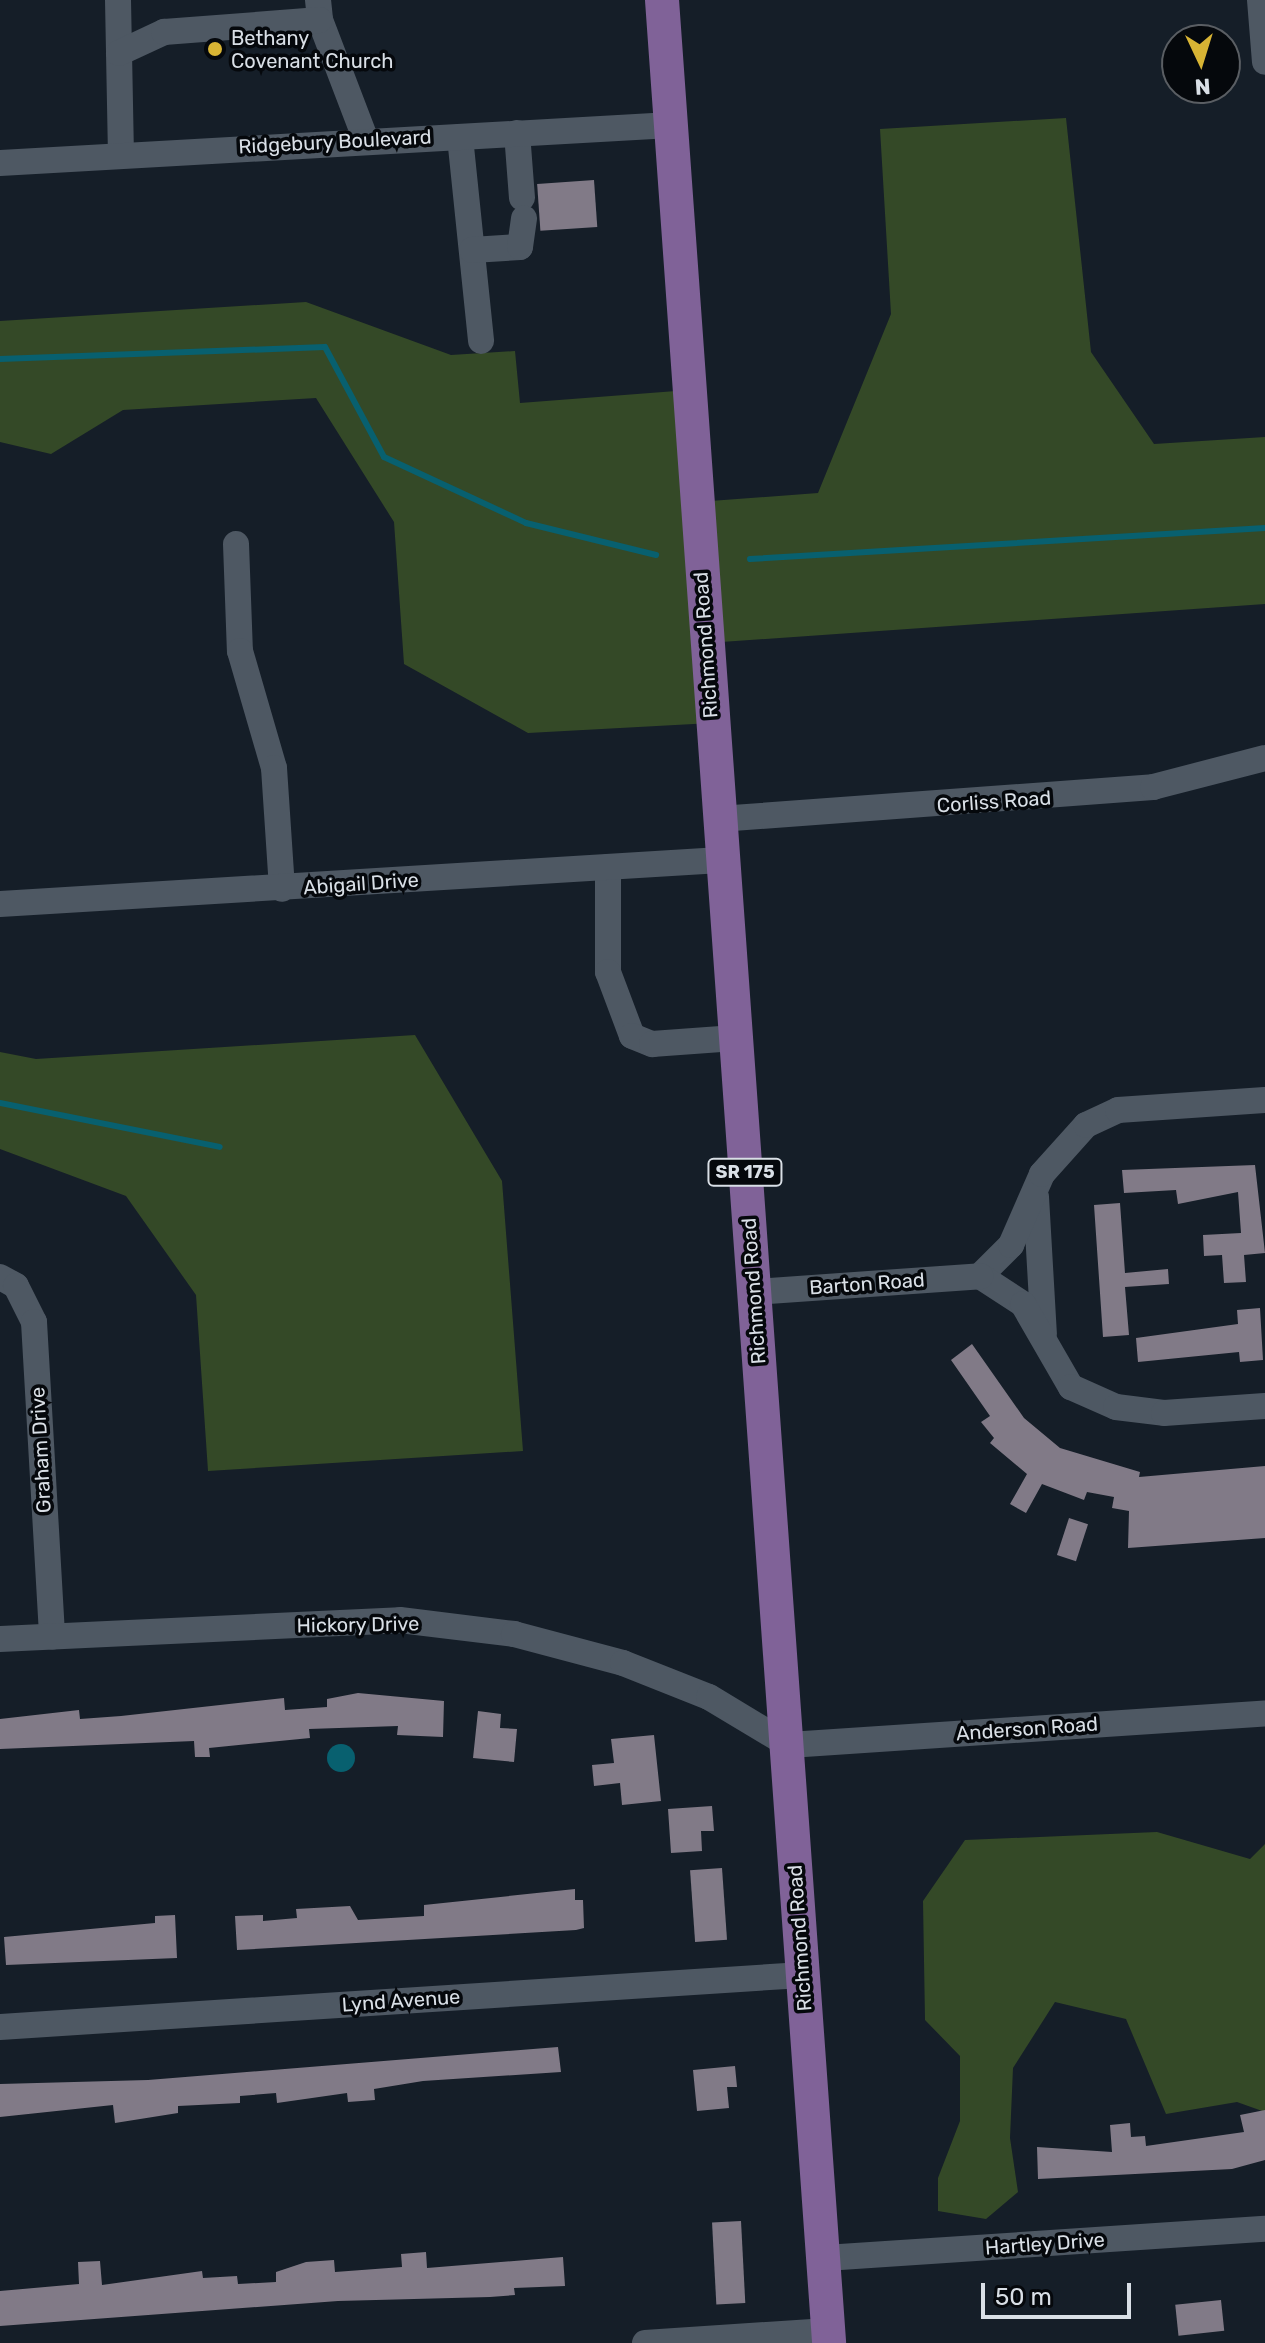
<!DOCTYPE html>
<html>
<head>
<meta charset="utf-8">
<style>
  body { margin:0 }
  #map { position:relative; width:1265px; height:2343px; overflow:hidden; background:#151e28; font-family:Rubik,sans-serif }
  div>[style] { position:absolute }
  .green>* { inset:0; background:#344927 }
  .water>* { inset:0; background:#08606f }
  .round { border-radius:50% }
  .stream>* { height:6px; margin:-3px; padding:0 3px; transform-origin:3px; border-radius:3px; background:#08606f }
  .building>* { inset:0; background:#817a87; transform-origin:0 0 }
  .minor>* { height:26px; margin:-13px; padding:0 13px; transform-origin:13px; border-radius:13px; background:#4e5863 }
  .major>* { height:34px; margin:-17px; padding:0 17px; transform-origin:17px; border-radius:17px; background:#806298 }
  .dots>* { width:22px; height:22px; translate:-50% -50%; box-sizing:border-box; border:4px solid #05080c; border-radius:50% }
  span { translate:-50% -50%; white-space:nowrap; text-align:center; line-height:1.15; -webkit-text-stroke:7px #05080c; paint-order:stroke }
  .shield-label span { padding:2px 6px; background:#05080c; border:2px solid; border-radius:6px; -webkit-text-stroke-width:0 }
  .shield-label { font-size:18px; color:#d9dfe6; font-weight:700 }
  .poi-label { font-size:20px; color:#d9dfe6 }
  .left { translate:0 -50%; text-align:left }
  .street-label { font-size:20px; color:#d9dfe6 }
  .north { position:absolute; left:1161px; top:24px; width:80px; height:80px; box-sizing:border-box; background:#05080c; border:2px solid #5a5e63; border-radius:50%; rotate:176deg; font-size:22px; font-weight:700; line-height:32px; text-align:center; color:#d9dfe6 }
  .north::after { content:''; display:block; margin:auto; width:28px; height:36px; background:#d8b434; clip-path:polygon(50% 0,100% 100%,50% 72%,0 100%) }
  .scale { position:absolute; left:981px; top:2283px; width:150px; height:36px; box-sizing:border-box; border:4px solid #d9dfe6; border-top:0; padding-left:10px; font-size:24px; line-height:28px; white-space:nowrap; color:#d9dfe6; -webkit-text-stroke:6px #05080c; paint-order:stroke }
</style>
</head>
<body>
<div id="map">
  <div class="green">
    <i style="clip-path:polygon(1066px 118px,1091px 352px,1154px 444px,1265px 437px,1265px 604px,707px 643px,712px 723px,528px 733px,404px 664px,394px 522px,316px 398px,123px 410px,51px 454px,0 442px,0 321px,306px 302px,451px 355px,515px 351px,520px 403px,689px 390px,697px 502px,818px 493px,891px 314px,880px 129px)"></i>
    <i style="clip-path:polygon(415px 1035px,502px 1181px,523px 1451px,208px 1471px,196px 1295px,126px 1196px,0 1149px,0 1052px,36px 1059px)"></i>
    <i style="clip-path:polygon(1157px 1832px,1250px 1859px,1265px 1844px,1265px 2112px,1237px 2102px,1166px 2114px,1126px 2019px,1055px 2002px,1013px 2068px,1010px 2138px,1018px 2192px,986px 2219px,938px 2211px,938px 2178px,960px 2121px,960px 2056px,925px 2020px,923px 1901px,965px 1840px)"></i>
  </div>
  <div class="water">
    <i class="round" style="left:327px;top:1744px;width:28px;height:28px"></i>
  </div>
  <div class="stream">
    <i style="left:0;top:359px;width:325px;rotate:-2.1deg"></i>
    <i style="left:325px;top:347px;width:125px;rotate:61.8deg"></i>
    <i style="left:384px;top:457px;width:157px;rotate:24.9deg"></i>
    <i style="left:526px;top:523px;width:134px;rotate:13.8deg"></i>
    <i style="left:750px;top:559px;width:516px;rotate:-3.44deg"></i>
    <i style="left:0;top:1103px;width:224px;rotate:11.3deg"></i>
  </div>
  <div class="building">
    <i style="left:594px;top:180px;width:47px;height:57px;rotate:86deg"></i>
    <i style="clip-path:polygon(1255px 1165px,1265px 1253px,1244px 1255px,1246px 1282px,1224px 1283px,1222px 1255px,1204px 1256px,1203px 1235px,1241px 1233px,1238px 1192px,1178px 1204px,1176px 1190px,1124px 1193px,1122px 1170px)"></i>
    <i style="clip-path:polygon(1120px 1203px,1125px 1273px,1168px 1269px,1169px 1284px,1125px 1287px,1129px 1335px,1103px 1337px,1094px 1205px)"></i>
    <i style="clip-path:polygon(1260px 1308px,1263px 1360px,1240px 1362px,1239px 1352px,1138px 1362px,1136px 1338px,1238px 1324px,1237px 1310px)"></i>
    <i style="clip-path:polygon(972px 1344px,1024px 1418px,1060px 1448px,1140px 1472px,1139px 1477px,1265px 1466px,1265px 1538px,1128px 1548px,1129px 1511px,1112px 1508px,1114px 1497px,1087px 1492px,1084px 1500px,1042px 1484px,1026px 1513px,1010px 1504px,1027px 1474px,990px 1443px,994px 1438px,981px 1422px,990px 1416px,951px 1360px)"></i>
    <i style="left:1069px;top:1518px;width:20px;height:39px;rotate:18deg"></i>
    <i style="clip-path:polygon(358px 1693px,444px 1701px,443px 1737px,397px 1735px,398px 1726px,309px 1729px,310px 1738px,209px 1748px,210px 1757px,195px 1757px,194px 1741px,0 1749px,0 1719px,79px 1710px,80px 1719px,121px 1716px,284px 1698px,285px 1710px,327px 1707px,327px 1699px)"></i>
    <i style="clip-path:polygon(478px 1711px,501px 1714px,500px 1728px,517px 1729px,514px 1762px,473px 1758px)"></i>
    <i style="clip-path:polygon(654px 1735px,661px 1801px,622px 1805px,620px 1783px,594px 1786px,592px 1765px,614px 1763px,611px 1739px)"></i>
    <i style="clip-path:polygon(712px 1806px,714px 1831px,701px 1831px,702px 1851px,671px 1853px,668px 1809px)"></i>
    <i style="left:722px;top:1868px;width:72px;height:32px;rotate:86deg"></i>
    <i style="clip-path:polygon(575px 1889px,575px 1900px,583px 1900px,584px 1928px,576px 1930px,237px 1950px,235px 1916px,263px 1915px,263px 1921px,297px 1918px,296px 1909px,350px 1906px,358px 1920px,424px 1916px,424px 1905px)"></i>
    <i style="clip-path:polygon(175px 1915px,177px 1958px,6px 1965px,4px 1937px,155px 1923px,155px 1916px)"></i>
    <i style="clip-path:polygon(558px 2047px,561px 2072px,423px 2081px,374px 2089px,375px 2100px,348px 2102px,347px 2093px,277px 2103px,276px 2093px,240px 2096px,240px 2103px,178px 2106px,178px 2113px,115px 2123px,113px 2105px,0 2117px,0 2084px,148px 2080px)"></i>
    <i style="clip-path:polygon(735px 2066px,737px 2087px,727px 2087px,729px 2108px,697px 2111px,693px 2070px)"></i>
    <i style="clip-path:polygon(1265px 2110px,1265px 2160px,1232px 2169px,1038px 2179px,1037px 2147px,1112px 2152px,1110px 2125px,1130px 2123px,1131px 2137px,1145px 2136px,1146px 2146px,1244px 2132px,1240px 2115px)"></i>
    <i style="left:741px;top:2221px;width:82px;height:29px;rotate:87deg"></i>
    <i style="clip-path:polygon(426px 2252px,427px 2268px,563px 2257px,565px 2286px,514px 2288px,515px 2295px,490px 2297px,338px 2301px,0 2326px,0 2291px,79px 2284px,78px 2262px,100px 2261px,102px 2285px,202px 2271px,203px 2278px,237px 2276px,238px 2284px,276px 2282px,276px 2272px,306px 2262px,334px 2260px,335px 2272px,402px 2267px,401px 2254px)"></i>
    <i style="left:1221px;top:2300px;width:31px;height:46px;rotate:84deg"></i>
  </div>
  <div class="minor">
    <i style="left:118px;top:0;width:154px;rotate:88.9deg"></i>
    <i style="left:318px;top:0;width:20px;rotate:84deg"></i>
    <i style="left:320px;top:20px;width:126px;rotate:69.1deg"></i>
    <i style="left:1260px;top:0;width:62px;rotate:85.4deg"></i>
    <i style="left:119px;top:53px;width:50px;rotate:-25deg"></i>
    <i style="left:164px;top:32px;width:156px;rotate:-4.4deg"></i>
    <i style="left:517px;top:133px;width:65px;rotate:85.6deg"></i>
    <i style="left:460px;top:137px;width:205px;rotate:84.1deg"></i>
    <i style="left:0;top:163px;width:672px;rotate:-3.24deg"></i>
    <i style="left:472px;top:250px;width:48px;rotate:-3.6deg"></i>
    <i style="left:520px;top:247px;width:29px;rotate:-82deg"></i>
    <i style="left:236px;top:544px;width:107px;rotate:87.9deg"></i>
    <i style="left:240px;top:651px;width:122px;rotate:73.8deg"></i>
    <i style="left:274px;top:768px;width:121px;rotate:86.2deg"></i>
    <i style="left:719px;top:819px;width:435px;rotate:-4.2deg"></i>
    <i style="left:1153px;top:787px;width:116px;rotate:-14.5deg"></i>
    <i style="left:608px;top:867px;width:105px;rotate:90deg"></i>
    <i style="left:608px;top:972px;width:68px;rotate:69.4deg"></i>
    <i style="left:632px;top:1036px;width:22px;rotate:22deg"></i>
    <i style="left:652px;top:1044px;width:83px;rotate:-4.1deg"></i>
    <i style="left:0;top:904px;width:722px;rotate:-3.49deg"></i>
    <i style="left:1036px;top:1197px;width:137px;rotate:86.7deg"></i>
    <i style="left:980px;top:1276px;width:44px;rotate:-45deg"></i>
    <i style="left:1011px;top:1245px;width:77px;rotate:-66.4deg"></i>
    <i style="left:1042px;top:1174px;width:66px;rotate:-48.1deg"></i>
    <i style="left:1086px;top:1125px;width:35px;rotate:-25deg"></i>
    <i style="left:1118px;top:1110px;width:147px;rotate:-3.9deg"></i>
    <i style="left:980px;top:1276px;width:51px;rotate:33.1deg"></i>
    <i style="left:1023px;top:1304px;width:96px;rotate:60deg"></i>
    <i style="left:1071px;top:1387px;width:49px;rotate:24deg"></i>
    <i style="left:1116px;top:1407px;width:48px;rotate:7.1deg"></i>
    <i style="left:1164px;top:1413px;width:101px;rotate:-4deg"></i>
    <i style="left:0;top:1277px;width:18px;rotate:29deg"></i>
    <i style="left:16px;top:1286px;width:40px;rotate:63.4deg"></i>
    <i style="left:34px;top:1322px;width:315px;rotate:86.7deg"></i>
    <i style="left:754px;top:1292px;width:227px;rotate:-4deg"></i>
    <i style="left:0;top:1639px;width:400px;rotate:-2.7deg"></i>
    <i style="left:400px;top:1620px;width:115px;rotate:7deg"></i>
    <i style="left:514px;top:1634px;width:113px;rotate:14.9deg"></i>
    <i style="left:623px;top:1663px;width:92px;rotate:21.6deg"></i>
    <i style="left:709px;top:1697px;width:93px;rotate:31deg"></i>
    <i style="left:789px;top:1745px;width:477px;rotate:-3.8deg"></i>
    <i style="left:0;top:2027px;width:804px;rotate:-3.71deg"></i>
    <i style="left:825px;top:2258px;width:441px;rotate:-3.8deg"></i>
    <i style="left:645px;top:2343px;width:183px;rotate:-3.8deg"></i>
  </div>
  <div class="major">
    <i style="left:662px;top:0;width:2349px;rotate:85.92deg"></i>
  </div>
  <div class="dots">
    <i style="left:215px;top:49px;background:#d8b434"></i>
  </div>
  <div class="shield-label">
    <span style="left:745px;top:1172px">SR 175</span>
  </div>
  <div class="poi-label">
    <span class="left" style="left:231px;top:50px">Bethany<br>Covenant Church</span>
  </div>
  <div class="street-label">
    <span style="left:335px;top:142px;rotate:-3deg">Ridgebury Boulevard</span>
    <span style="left:706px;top:645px;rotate:-94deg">Richmond Road</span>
    <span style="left:994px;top:802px;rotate:-4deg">Corliss Road</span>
    <span style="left:361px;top:884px;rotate:-4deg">Abigail Drive</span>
    <span style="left:867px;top:1284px;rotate:-4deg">Barton Road</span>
    <span style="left:754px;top:1291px;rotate:-94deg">Richmond Road</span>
    <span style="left:41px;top:1450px;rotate:-93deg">Graham Drive</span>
    <span style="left:358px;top:1625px;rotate:-1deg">Hickory Drive</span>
    <span style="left:1027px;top:1729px;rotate:-4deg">Anderson Road</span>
    <span style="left:800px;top:1938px;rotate:-94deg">Richmond Road</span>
    <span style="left:401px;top:2001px;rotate:-4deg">Lynd Avenue</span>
    <span style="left:1045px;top:2244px;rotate:-4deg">Hartley Drive</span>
  </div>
  <div class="north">N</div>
  <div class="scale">50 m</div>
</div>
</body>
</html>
